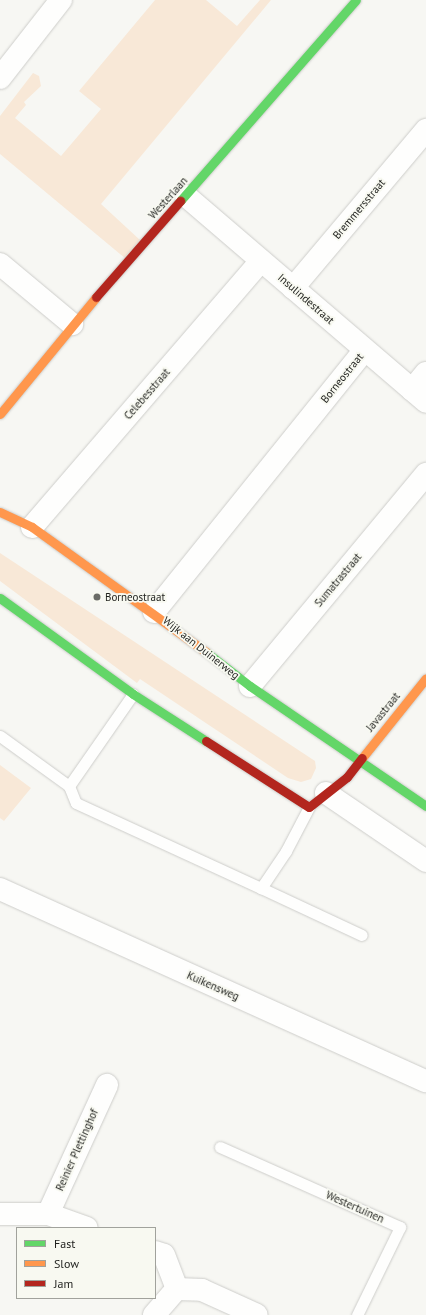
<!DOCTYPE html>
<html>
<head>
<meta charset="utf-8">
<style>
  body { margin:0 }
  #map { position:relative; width:426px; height:1315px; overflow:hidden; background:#f7f7f3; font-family:"PT Sans",sans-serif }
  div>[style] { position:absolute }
  .green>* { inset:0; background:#f8e8d7 }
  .roads { filter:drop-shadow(0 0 1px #cdcdca) drop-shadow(0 0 1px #cdcdca) }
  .lane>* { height:11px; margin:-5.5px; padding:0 5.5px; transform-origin:5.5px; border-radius:5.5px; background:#fefefd }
  .street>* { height:22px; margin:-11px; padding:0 11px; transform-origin:11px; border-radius:11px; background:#fefefd }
  .fast>* { height:9px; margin:-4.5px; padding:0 4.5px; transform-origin:4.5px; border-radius:4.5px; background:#63d668 }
  .slow>* { height:9px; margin:-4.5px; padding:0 4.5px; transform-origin:4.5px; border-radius:4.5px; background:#ff974d }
  .jam>* { height:9px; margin:-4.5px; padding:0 4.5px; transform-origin:4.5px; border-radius:4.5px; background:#b3261e }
  .dots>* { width:11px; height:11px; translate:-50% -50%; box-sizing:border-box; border:2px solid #f8f9f1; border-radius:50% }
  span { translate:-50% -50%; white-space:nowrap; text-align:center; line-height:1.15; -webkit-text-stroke:3.5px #f8f9f1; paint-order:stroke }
  .street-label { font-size:11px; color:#1e1f1c }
  .poi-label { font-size:11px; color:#1e1f1c }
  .left { translate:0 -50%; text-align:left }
  .legend { position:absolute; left:16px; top:1227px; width:140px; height:72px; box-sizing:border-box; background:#f8f9f1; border:1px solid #a1a29c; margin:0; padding:5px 7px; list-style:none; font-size:12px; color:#1e1f1c }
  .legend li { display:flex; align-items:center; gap:8px; height:20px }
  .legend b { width:20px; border:1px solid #a1a29c }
</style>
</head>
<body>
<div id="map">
  <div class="green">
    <i style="clip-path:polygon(155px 0,206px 0,237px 26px,260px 0,271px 0,101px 204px,140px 240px,126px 259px,0 154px,0 116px,33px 73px,39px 76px,41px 86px,24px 102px,26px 105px,15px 118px,61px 156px,101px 109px,79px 91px)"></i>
    <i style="clip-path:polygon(0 553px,315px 761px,316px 768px,311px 779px,301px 782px,288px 778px,140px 679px,137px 683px,0 581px)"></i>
    <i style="clip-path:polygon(0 765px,31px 788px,4px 821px,0 818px)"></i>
  </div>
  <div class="roads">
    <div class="lane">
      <i style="left:0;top:736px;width:85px;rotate:35.9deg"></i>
      <i style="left:69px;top:786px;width:18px;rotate:68deg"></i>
      <i style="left:76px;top:803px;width:204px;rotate:24.7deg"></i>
      <i style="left:69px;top:786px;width:112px;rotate:-55.2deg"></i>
      <i style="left:309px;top:807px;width:50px;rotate:117.6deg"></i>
      <i style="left:286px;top:851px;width:45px;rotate:124deg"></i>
      <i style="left:261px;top:888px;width:111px;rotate:25deg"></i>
      <i style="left:220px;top:1147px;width:197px;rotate:24deg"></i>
      <i style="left:400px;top:1227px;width:98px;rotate:116deg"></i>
    </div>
    <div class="street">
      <i style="left:0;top:78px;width:99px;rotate:-52deg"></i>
      <i style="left:186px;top:196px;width:316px;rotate:40.6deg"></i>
      <i style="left:0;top:264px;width:94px;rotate:39.8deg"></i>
      <i style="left:293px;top:288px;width:207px;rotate:-49.9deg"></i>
      <i style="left:412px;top:390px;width:22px;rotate:-51deg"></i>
      <i style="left:32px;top:527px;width:351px;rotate:-49.3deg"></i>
      <i style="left:154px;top:612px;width:336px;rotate:-51.2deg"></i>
      <i style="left:250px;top:686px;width:276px;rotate:-50.3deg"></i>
      <i style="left:326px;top:793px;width:121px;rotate:34.2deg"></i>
      <i style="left:0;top:889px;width:467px;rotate:24.3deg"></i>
      <i style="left:0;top:1214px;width:48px"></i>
      <i style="left:48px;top:1214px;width:41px;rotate:19.7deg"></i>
      <i style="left:48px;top:1214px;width:142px;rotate:-65.4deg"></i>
      <i style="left:155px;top:1252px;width:9px;rotate:18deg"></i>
      <i style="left:164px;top:1255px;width:36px;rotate:69deg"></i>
      <i style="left:177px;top:1289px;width:25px;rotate:2deg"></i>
      <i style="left:202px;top:1290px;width:60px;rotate:24.4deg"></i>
      <i style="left:154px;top:1315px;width:35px;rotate:-49deg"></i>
    </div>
    <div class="fast">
      <i style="left:180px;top:201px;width:267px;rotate:-48.8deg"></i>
      <i style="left:0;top:598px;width:164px;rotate:35.8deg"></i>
      <i style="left:133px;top:694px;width:87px;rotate:32.8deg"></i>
      <i style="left:206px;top:652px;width:56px;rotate:37.7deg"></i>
      <i style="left:250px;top:686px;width:213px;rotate:34.3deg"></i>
    </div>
    <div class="slow">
      <i style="left:0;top:414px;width:151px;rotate:-50.6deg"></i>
      <i style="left:0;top:512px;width:35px;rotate:25deg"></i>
      <i style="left:32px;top:527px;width:214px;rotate:35.7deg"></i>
      <i style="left:362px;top:758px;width:102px;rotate:-51.3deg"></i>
    </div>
    <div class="jam">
      <i style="left:96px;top:297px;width:128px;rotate:-48.8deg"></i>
      <i style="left:206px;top:741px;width:122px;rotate:32.7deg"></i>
      <i style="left:309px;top:807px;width:48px;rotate:-38.3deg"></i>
      <i style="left:347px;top:777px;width:24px;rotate:-52deg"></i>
    </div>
  </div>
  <div class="dots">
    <i style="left:97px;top:597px;background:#6a6b67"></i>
  </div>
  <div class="street-label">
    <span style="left:168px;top:198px;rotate:-48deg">Westerlaan</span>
    <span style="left:359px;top:209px;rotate:-50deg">Bremmersstraat</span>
    <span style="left:306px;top:299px;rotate:41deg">Insulindestraat</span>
    <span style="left:342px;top:378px;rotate:-51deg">Borneostraat</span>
    <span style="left:147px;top:394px;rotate:-49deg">Celebesstraat</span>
    <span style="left:338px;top:580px;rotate:-50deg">Sumatrastraat</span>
    <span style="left:201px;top:648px;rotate:38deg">Wijk aan Duinerweg</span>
    <span style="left:383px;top:712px;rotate:-51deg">Javastraat</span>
    <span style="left:213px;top:986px;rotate:24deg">Kuikensweg</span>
    <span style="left:77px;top:1150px;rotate:-66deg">Reinier Plettinghof</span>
    <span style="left:355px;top:1207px;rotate:24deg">Westertuinen</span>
  </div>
  <div class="poi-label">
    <span class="left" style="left:105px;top:597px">Borneostraat</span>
  </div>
  <ul class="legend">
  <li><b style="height:5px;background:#63d668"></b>Fast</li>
  <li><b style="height:5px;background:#ff974d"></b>Slow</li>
  <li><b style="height:5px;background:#b3261e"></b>Jam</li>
  </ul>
</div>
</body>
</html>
